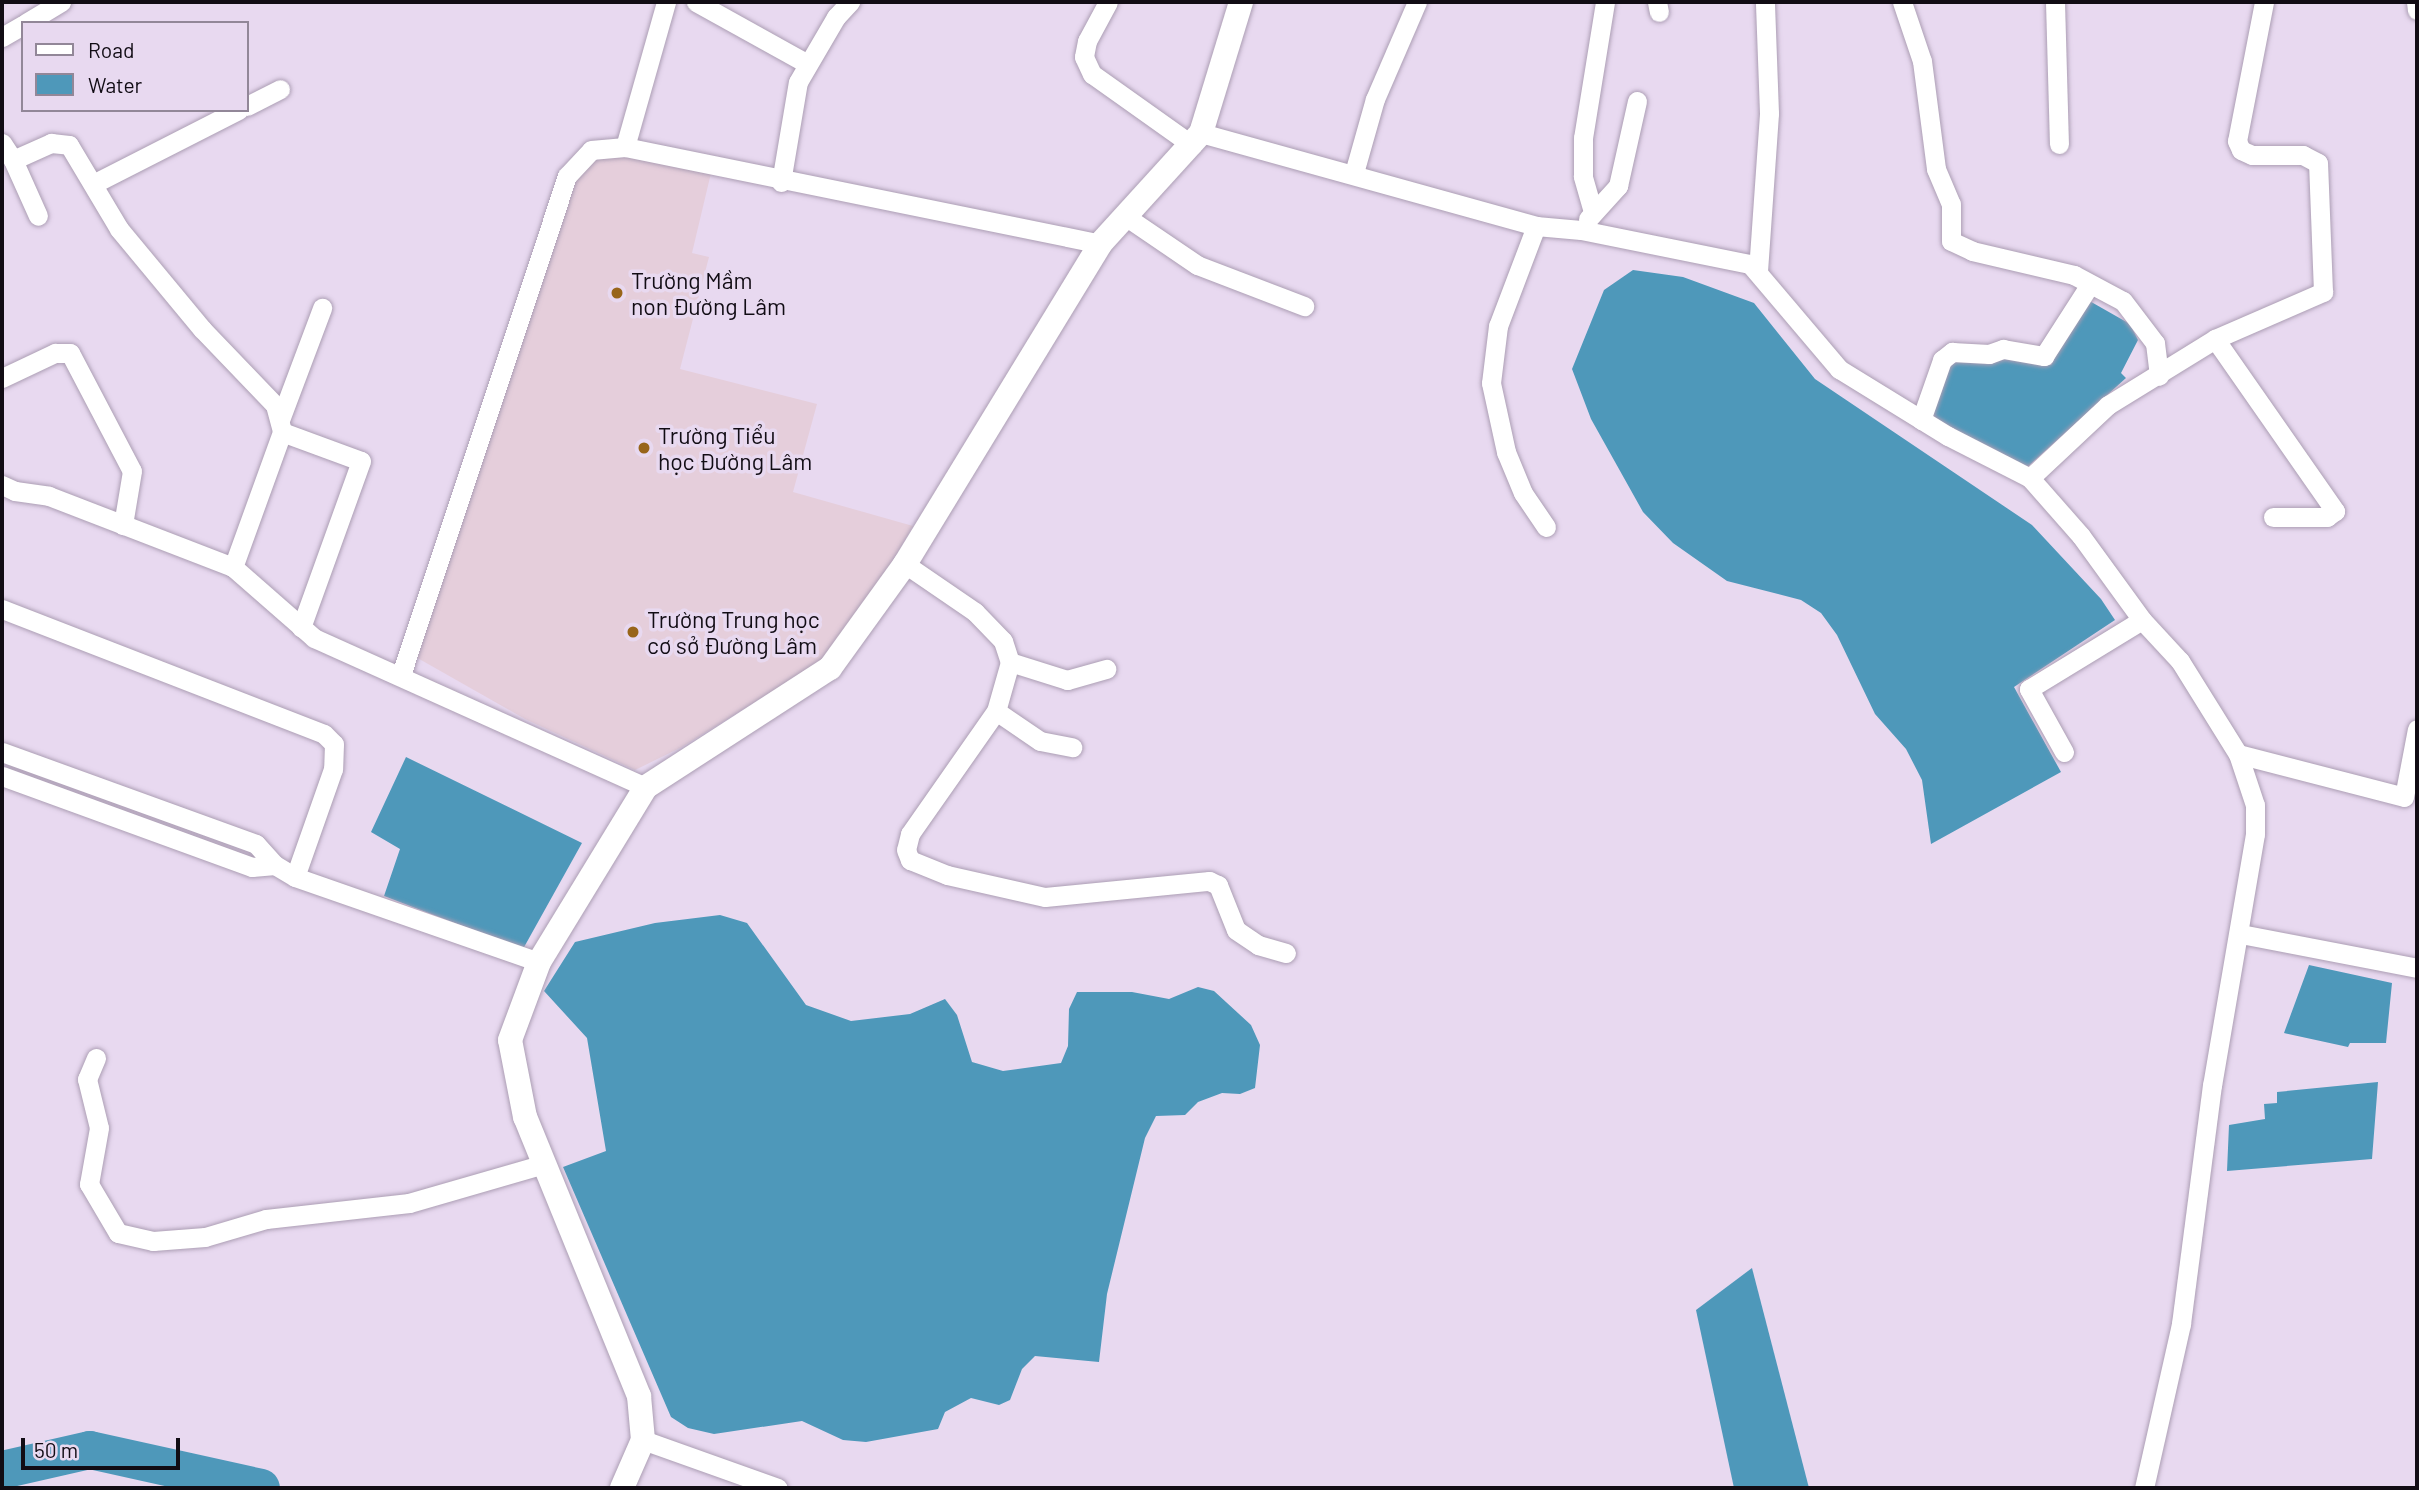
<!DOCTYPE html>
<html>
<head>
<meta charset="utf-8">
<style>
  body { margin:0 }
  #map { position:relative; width:2419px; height:1490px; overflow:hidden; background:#e8d9f0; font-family:Barlow,sans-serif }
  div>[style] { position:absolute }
  .education>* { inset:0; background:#e5cedb }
  .water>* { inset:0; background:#4e98ba }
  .river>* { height:38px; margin:-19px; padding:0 19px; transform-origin:19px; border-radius:19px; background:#4e98ba }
  .roads { filter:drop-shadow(0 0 2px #ac9eb4) drop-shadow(0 0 2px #ac9eb4) }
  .minor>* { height:19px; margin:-9.5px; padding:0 9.5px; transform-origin:9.5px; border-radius:9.5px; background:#fff }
  .tertiary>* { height:24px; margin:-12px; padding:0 12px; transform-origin:12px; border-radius:12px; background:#fff }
  .dots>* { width:19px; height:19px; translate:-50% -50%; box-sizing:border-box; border:4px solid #e8d9f0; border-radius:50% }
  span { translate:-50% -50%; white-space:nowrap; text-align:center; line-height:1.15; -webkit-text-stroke:7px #e8d9f0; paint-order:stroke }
  .poi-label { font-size:23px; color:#110c14 }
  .left { translate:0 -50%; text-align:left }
  .frame { position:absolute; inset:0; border:4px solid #110c14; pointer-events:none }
  .legend { position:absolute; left:21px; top:21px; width:228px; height:91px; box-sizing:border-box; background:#e8d9f0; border:2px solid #928798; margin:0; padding:9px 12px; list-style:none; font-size:21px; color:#110c14 }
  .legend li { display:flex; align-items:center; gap:14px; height:35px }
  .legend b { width:35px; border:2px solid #928798 }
  .scale { position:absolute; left:21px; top:1438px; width:159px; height:32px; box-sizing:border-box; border:4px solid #110c14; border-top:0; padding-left:9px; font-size:21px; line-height:24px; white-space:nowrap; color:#110c14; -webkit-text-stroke:5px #e8d9f0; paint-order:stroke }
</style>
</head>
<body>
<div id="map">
  <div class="education">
    <i style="clip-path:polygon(609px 154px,711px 173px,692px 253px,709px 257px,680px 369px,817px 404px,793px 492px,913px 526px,865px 609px,821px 661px,682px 747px,635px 770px,525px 719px,414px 656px,582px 158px)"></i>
  </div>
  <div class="water">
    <i style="clip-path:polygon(1633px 270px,1683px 277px,1754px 303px,1815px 379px,2032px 525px,2101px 599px,2115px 620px,2014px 687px,2061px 772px,1931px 844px,1922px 780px,1906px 749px,1875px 714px,1837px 635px,1821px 613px,1801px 600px,1727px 581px,1673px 543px,1643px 512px,1591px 419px,1572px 369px,1604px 290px)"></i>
    <i style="clip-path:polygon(2086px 299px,2130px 324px,2138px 340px,2121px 373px,2126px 378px,2024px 470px,1930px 417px,1947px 360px,2004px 353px,2051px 365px)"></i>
    <i style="clip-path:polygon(406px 757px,582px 843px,523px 949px,384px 896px,400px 849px,371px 832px)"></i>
    <i style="clip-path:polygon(720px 915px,747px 923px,806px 1005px,851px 1021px,910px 1014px,945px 999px,957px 1015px,972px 1062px,1003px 1071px,1061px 1063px,1068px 1046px,1069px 1009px,1077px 992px,1132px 992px,1169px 999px,1198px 987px,1214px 991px,1251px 1025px,1260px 1045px,1255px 1088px,1240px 1094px,1222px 1093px,1198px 1102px,1185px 1115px,1156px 1116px,1145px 1138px,1107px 1294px,1099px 1362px,1035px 1356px,1022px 1369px,1010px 1400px,999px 1405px,971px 1398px,945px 1412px,938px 1429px,866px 1442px,843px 1440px,802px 1421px,714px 1434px,688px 1428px,671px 1417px,563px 1167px,606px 1151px,587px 1038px,544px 991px,575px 942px,655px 923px)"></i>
    <i style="clip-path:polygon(2309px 965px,2392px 983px,2386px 1043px,2350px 1043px,2348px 1047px,2284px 1033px)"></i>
    <i style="clip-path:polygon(2378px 1082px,2372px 1159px,2227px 1171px,2229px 1125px,2265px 1119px,2264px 1104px,2277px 1103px,2277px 1092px)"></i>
    <i style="clip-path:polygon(1752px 1268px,1809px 1488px,1734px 1488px,1696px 1310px)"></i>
  </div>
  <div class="river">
    <i style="left:2px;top:1470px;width:90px;rotate:-12.8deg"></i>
    <i style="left:90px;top:1450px;width:175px;rotate:12.5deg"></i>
  </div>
  <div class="roads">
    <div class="minor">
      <i style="left:696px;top:2px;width:126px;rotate:29deg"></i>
      <i style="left:1108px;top:2px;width:44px;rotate:118.3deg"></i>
      <i style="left:1087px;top:41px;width:16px;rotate:101deg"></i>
      <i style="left:1084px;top:57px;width:19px;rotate:65deg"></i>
      <i style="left:1092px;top:74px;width:123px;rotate:35.4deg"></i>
      <i style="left:1657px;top:2px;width:10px;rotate:79deg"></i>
      <i style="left:1902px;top:2px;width:62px;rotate:71.3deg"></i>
      <i style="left:1922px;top:61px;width:109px;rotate:82.6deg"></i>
      <i style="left:1936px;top:169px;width:38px;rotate:67deg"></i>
      <i style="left:1951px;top:204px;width:37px;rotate:90deg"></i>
      <i style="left:1951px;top:241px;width:23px;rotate:25deg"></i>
      <i style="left:1972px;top:251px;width:105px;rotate:13.2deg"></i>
      <i style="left:2074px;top:275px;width:55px;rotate:28deg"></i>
      <i style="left:2123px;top:301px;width:53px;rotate:52.7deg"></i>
      <i style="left:2155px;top:343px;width:33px;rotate:83deg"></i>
      <i style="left:2055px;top:2px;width:142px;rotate:88.4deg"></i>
      <i style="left:2416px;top:2px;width:8px;rotate:83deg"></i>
      <i style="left:26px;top:23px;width:41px;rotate:-31deg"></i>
      <i style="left:2px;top:37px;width:24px;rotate:-30deg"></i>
      <i style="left:247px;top:106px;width:37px;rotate:-27deg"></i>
      <i style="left:1201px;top:133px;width:348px;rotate:15.5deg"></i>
      <i style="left:1536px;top:226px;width:45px;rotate:5.1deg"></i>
      <i style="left:1581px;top:230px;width:172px;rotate:11.4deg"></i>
      <i style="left:1750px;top:264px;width:138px;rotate:49.7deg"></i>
      <i style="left:1839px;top:369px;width:128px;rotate:31.6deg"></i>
      <i style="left:1948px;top:436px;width:92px;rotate:27.1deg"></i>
      <i style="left:2030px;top:478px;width:77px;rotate:48.7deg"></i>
      <i style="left:2081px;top:536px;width:104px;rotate:54deg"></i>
      <i style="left:2142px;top:620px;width:56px;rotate:47.2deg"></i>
      <i style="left:2180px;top:661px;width:110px;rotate:58.1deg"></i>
      <i style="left:2238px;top:754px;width:54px;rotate:71.6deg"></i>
      <i style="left:2255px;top:805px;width:29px;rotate:90deg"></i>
      <i style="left:2255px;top:834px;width:255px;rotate:99.7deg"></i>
      <i style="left:2212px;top:1085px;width:241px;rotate:97.4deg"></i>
      <i style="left:2181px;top:1324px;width:168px;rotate:102.7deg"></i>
      <i style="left:2px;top:143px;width:20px;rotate:57deg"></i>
      <i style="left:13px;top:160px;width:42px;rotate:-24.1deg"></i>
      <i style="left:51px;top:143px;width:18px;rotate:6deg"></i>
      <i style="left:69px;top:145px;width:98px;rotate:59.2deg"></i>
      <i style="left:119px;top:229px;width:130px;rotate:50.3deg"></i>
      <i style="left:202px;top:329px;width:105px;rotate:46.2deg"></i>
      <i style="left:275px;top:405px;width:28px;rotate:75deg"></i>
      <i style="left:282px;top:432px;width:144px;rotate:109.9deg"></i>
      <i style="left:625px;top:147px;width:151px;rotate:-74.2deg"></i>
      <i style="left:13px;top:160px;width:61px;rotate:65.9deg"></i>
      <i style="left:1354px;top:173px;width:77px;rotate:-74.2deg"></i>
      <i style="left:1375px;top:99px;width:106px;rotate:-66.6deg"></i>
      <i style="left:781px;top:182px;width:101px;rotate:-80.4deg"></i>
      <i style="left:798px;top:82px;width:75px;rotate:-59.7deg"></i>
      <i style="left:836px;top:17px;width:21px;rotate:-47deg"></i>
      <i style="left:93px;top:184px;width:163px;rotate:-27deg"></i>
      <i style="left:1593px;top:212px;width:37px;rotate:-106deg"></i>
      <i style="left:1583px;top:176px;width:38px;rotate:-90deg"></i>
      <i style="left:1583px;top:138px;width:138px;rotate:-80.8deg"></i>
      <i style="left:1125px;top:216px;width:87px;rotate:34.2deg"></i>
      <i style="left:1197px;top:265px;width:115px;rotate:21deg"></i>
      <i style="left:1588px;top:219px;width:45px;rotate:-47.7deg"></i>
      <i style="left:1618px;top:186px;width:87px;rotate:-77.4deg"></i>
      <i style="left:1536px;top:226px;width:107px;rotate:110.8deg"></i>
      <i style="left:1498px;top:326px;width:57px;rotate:97deg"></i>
      <i style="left:1491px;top:383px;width:71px;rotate:77.7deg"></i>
      <i style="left:1506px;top:452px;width:44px;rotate:67.5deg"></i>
      <i style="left:1523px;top:493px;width:41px;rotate:55.9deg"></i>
      <i style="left:1758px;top:271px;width:158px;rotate:-86deg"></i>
      <i style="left:1769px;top:113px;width:111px;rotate:-92.1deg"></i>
      <i style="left:2215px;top:339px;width:210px;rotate:55.1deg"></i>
      <i style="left:2335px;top:511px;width:10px;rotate:143deg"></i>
      <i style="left:2327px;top:517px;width:54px;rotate:180deg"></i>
      <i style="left:2px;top:378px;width:59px;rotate:-25.3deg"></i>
      <i style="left:55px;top:353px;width:15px"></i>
      <i style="left:70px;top:353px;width:133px;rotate:62.3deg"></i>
      <i style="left:132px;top:471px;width:55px;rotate:99.5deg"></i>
      <i style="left:280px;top:420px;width:120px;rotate:-69.4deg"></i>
      <i style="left:1921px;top:420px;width:64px;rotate:-70.7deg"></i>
      <i style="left:1942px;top:360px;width:13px;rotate:-39deg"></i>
      <i style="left:1952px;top:352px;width:37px;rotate:3deg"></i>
      <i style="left:1989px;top:354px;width:15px;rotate:-20deg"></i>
      <i style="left:2003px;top:349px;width:42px;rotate:9.7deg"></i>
      <i style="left:2044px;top:356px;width:83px;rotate:-57.3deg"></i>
      <i style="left:282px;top:432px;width:84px;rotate:20.2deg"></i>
      <i style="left:361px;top:461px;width:177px;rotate:109.8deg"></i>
      <i style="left:2030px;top:478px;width:107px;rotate:-43.1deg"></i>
      <i style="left:2108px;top:405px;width:126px;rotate:-31.7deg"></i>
      <i style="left:2215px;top:339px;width:118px;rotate:-23.5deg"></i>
      <i style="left:2323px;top:292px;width:129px;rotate:-92.2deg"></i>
      <i style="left:2318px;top:163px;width:17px;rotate:-152deg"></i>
      <i style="left:2303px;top:155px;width:51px;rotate:180deg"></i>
      <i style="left:2252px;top:155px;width:12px;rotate:-156deg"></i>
      <i style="left:2241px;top:150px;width:10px;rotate:-114deg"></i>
      <i style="left:2237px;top:141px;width:142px;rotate:-79deg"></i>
      <i style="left:2px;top:485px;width:14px;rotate:25deg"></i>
      <i style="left:15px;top:491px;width:34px;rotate:8deg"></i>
      <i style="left:49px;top:496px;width:197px;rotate:21.1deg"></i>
      <i style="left:233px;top:567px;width:108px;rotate:41.2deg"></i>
      <i style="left:314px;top:638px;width:364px;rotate:24.2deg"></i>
      <i style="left:905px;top:564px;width:85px;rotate:34.4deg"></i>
      <i style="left:975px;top:612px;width:40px;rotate:46deg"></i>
      <i style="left:1003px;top:641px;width:22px;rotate:72deg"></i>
      <i style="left:1010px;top:662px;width:51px;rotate:105.9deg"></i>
      <i style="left:996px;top:711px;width:53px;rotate:34.3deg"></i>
      <i style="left:1040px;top:741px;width:33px;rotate:11deg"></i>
      <i style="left:2px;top:609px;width:345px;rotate:21.2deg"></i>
      <i style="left:324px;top:734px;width:14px;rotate:45deg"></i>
      <i style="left:334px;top:744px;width:25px;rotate:92deg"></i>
      <i style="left:333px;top:769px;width:114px;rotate:109.4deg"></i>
      <i style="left:1010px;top:662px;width:60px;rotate:17.5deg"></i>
      <i style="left:1067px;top:680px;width:41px;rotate:-15.8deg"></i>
      <i style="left:401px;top:675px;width:526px;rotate:-71.6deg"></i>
      <i style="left:567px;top:176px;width:35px;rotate:-47deg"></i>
      <i style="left:591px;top:150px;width:34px;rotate:-5deg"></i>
      <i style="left:625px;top:147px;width:485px;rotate:11.5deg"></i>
      <i style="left:996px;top:711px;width:150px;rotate:125deg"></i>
      <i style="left:910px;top:834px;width:16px;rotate:104deg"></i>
      <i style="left:906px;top:850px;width:11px;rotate:68deg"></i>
      <i style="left:910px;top:860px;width:40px;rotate:22deg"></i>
      <i style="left:947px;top:875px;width:100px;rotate:12.7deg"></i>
      <i style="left:1045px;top:897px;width:165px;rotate:-5.6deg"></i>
      <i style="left:1209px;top:881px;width:10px;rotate:24deg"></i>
      <i style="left:1218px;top:885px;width:48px;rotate:68.2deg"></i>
      <i style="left:1236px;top:930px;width:27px;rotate:34deg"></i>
      <i style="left:1258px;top:945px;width:29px;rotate:16deg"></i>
      <i style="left:2px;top:752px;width:270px;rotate:19.9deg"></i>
      <i style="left:256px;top:844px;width:28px;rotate:48deg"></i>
      <i style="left:275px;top:865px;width:23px;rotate:31deg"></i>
      <i style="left:295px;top:877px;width:258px;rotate:19.2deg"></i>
      <i style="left:2064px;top:752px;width:72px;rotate:-119.1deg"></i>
      <i style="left:2029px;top:689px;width:132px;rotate:-31.4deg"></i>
      <i style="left:2238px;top:754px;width:171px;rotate:14.5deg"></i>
      <i style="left:2404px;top:797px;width:69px;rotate:-79.2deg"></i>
      <i style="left:2px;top:776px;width:266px;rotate:20deg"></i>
      <i style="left:252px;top:867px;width:23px;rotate:-5deg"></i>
      <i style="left:2241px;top:934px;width:179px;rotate:10.9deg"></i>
      <i style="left:96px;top:1058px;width:23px;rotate:113deg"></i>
      <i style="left:87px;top:1079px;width:50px;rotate:76.2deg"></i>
      <i style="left:99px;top:1128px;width:57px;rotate:100.1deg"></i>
      <i style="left:89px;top:1184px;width:57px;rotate:59.4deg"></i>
      <i style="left:118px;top:1233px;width:36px;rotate:13deg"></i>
      <i style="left:153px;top:1241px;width:52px;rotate:-4.4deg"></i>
      <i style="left:205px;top:1237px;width:64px;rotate:-16.4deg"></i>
      <i style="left:266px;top:1219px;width:144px;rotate:-6.4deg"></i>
      <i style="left:409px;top:1203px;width:141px;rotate:-16.1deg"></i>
      <i style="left:643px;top:1440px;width:143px;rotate:19.6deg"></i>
    </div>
    <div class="tertiary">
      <i style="left:622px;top:1488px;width:52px;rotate:-66.4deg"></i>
      <i style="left:643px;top:1440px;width:44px;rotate:-95.2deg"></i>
      <i style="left:639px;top:1396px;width:301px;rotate:-112.2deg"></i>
      <i style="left:525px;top:1117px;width:78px;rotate:-101deg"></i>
      <i style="left:510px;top:1040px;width:83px;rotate:-69.6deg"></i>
      <i style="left:539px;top:962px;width:205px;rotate:-58.6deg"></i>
      <i style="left:646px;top:787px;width:219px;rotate:-32.9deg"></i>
      <i style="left:830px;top:668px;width:128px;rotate:-54.2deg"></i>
      <i style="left:905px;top:564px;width:375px;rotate:-58.6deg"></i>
      <i style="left:1100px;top:244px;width:150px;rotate:-47.7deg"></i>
      <i style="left:1201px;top:133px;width:137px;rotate:-73deg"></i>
    </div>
  </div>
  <div class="dots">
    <i style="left:617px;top:293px;background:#98651a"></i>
    <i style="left:644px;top:448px;background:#98651a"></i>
    <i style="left:633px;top:632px;background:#98651a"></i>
  </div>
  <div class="poi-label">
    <span class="left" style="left:631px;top:293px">Trường Mầm<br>non Đường Lâm</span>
    <span class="left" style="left:658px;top:448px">Trường Tiểu<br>học Đường Lâm</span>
    <span class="left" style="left:647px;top:632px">Trường Trung học<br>cơ sở Đường Lâm</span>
  </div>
  <div class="frame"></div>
  <ul class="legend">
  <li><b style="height:9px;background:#fff"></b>Road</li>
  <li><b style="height:19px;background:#4e98ba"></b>Water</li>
  </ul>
  <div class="scale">50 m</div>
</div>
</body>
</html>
